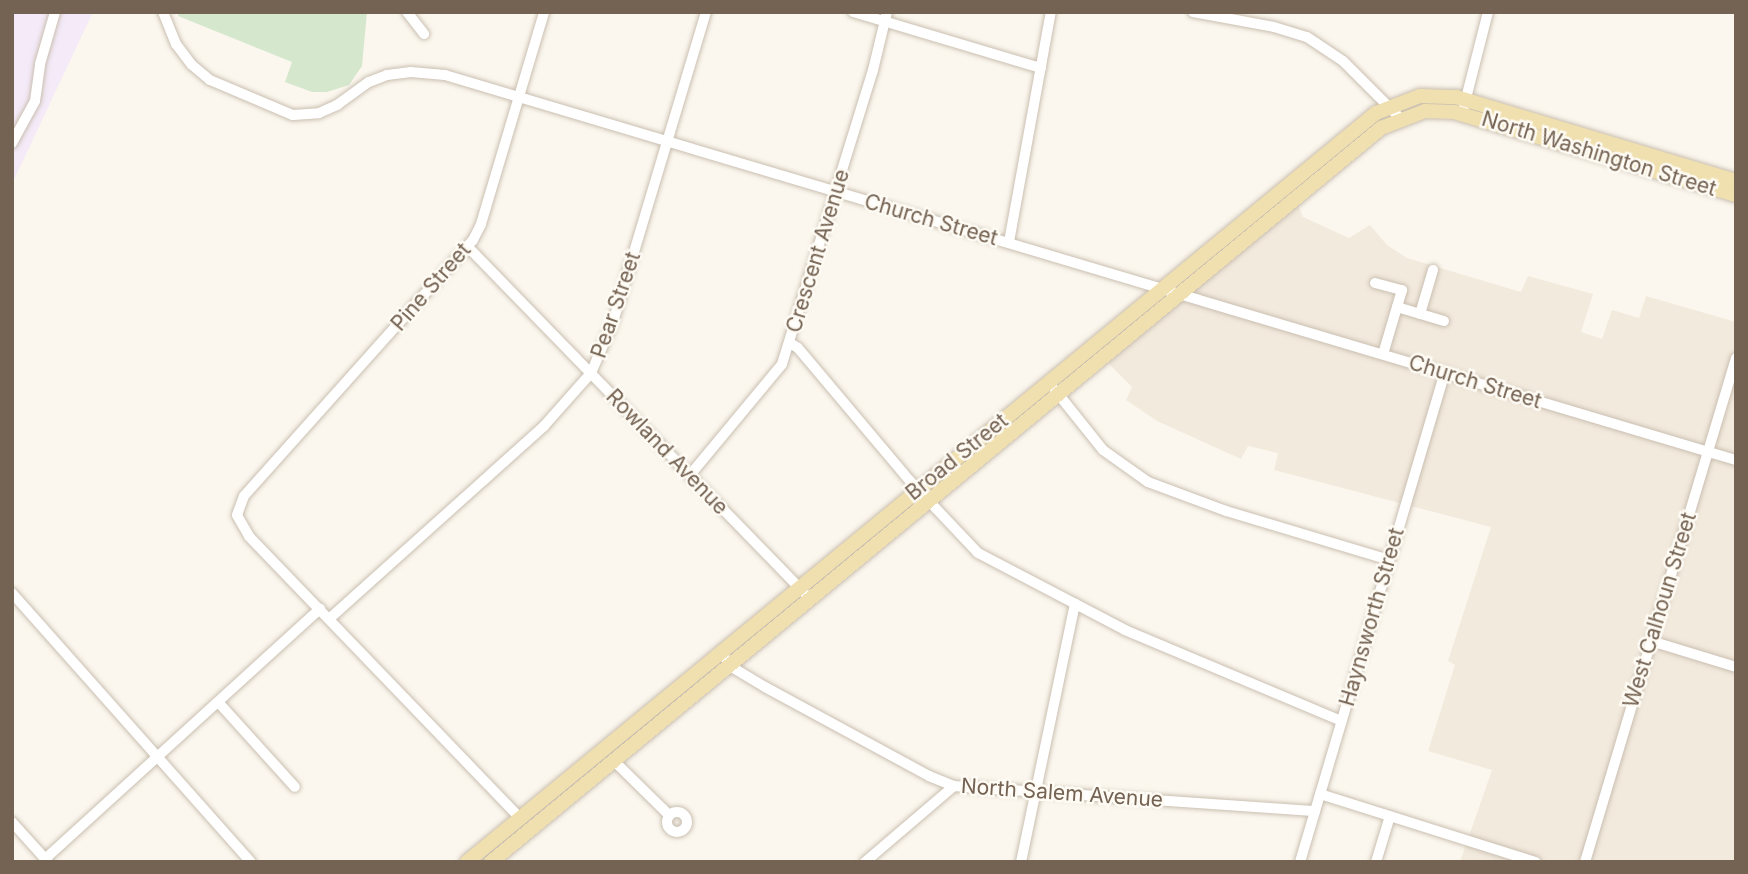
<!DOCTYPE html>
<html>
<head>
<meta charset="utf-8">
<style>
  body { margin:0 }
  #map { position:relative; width:1748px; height:874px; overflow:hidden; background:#fbf7ee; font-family:Inter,sans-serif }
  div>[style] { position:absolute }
  .residential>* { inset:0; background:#f2eadd }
  .education>* { inset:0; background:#f4eaf8 }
  .green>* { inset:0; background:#d5e8cd }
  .roads { filter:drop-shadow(0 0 2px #cabfb1) drop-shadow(0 0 2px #cabfb1) }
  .minor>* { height:10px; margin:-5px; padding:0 5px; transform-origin:5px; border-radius:5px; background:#fff }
  .minor>.ring { margin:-5px; padding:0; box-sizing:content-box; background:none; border:10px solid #fff; border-radius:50% }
  .major>* { height:14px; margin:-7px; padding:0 7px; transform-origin:7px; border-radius:7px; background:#f0e0af }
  span { translate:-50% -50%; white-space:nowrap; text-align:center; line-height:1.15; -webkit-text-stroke:5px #fefbf4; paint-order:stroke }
  .street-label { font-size:21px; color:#746252 }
  .frame { position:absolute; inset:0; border:14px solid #746252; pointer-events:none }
</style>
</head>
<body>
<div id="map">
  <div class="residential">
    <i style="clip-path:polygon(1298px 205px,1303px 217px,1349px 238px,1370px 225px,1387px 245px,1407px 258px,1521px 292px,1528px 276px,1593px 294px,1581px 332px,1602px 339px,1612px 310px,1639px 318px,1646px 296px,1736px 322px,1736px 862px,1460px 862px,1492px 770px,1428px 751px,1455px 665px,1448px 661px,1491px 527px,1274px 470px,1278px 453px,1248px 446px,1241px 459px,1157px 421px,1126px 400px,1132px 387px,1107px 362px)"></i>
  </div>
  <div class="education">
    <i style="clip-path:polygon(12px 12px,93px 12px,12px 184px)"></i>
  </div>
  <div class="green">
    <i style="clip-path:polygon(179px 12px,367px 12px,362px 66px,349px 85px,327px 92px,312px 92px,285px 82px,292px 62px,178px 16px)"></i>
  </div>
  <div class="roads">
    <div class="minor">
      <i style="left:163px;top:12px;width:35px;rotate:68deg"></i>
      <i style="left:176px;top:44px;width:26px;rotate:53deg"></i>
      <i style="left:192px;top:65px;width:23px;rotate:40deg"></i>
      <i style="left:210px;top:80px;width:90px;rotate:22.9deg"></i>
      <i style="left:293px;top:115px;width:26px;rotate:-4deg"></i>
      <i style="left:319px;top:113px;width:20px;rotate:-24deg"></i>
      <i style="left:337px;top:105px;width:39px;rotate:-36deg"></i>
      <i style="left:369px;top:82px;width:19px;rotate:-21deg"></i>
      <i style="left:387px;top:75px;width:24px;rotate:-7deg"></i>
      <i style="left:411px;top:72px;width:34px;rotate:5deg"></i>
      <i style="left:445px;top:75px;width:1347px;rotate:16.61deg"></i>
      <i style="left:407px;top:12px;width:28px;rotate:52deg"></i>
      <i style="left:853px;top:12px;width:196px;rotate:16.6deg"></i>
      <i style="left:1193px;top:12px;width:82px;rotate:10.5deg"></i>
      <i style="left:1274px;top:27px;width:34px;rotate:17deg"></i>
      <i style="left:1307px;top:37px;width:43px;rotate:33.7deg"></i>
      <i style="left:1343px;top:61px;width:81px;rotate:45deg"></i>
      <i style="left:1462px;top:114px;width:105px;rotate:-75.7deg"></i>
      <i style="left:12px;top:143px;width:48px;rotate:-61.3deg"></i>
      <i style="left:35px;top:101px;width:37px;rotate:-82deg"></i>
      <i style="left:40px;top:64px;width:54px;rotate:-73.9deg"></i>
      <i style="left:1009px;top:242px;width:234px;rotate:-79.7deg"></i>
      <i style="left:467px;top:246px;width:484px;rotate:45.8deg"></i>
      <i style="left:1375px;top:283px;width:28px;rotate:15deg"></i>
      <i style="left:1402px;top:290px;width:67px;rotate:106.5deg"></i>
      <i style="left:1397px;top:307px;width:49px;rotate:16.6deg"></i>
      <i style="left:1420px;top:314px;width:46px;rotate:-73.5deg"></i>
      <i style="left:790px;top:343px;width:9px;rotate:32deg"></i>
      <i style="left:798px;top:348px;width:174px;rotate:49.9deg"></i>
      <i style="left:910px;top:481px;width:99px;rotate:46.6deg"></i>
      <i style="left:978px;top:553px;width:166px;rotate:27.6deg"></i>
      <i style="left:1125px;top:630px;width:235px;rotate:22.8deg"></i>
      <i style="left:1055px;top:390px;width:77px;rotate:51.3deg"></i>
      <i style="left:1103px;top:450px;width:55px;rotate:35.4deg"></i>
      <i style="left:1148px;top:482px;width:83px;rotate:20.4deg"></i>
      <i style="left:1226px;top:511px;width:170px;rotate:16.7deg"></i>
      <i style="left:690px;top:475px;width:144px;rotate:-50.3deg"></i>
      <i style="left:782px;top:364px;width:308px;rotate:-72.8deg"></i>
      <i style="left:873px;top:70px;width:60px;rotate:-76.4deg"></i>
      <i style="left:12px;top:593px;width:360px;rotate:48.4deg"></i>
      <i style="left:329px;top:619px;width:289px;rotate:-41.9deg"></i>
      <i style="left:544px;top:426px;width:71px;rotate:-48.4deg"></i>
      <i style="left:591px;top:373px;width:56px;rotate:-66.7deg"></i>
      <i style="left:613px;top:322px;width:324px;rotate:-73.3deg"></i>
      <i style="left:1651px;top:641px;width:89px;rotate:17deg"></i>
      <i style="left:726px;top:659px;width:13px;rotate:48deg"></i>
      <i style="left:735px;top:669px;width:35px;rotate:31deg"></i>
      <i style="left:765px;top:687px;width:187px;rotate:28.5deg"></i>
      <i style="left:929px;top:776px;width:27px;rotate:22deg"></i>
      <i style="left:954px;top:786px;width:362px;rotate:4deg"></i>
      <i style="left:219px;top:703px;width:113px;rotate:47.9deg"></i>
      <i style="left:613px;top:760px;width:78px;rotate:44.5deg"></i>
      <i style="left:1320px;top:794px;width:226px;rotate:17.5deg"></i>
      <i class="ring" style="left:667px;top:812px;width:10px;height:10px"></i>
      <i style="left:520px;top:818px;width:391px;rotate:-133.9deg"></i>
      <i style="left:249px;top:536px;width:24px;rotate:-120deg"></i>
      <i style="left:237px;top:515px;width:20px;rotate:-70deg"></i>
      <i style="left:244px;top:496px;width:343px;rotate:-48.2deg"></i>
      <i style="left:473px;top:240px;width:18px;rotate:-63deg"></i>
      <i style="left:481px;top:224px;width:221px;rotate:-73.4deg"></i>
      <i style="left:12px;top:822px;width:54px;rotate:48deg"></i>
      <i style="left:45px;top:859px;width:372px;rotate:-42.3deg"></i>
      <i style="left:865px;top:862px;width:117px;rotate:-40.5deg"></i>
      <i style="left:1021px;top:862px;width:264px;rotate:-78.2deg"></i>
      <i style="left:1300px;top:862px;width:511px;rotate:-73.52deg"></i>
      <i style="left:1376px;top:862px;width:48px;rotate:-73.1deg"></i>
      <i style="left:1585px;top:862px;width:526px;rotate:-73.32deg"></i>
    </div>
    <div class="major">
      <i style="left:467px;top:862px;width:1178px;rotate:-39.49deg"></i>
      <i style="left:1376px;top:113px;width:47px;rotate:-21.1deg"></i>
      <i style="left:1420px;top:96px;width:36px;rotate:2deg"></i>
      <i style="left:1456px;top:97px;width:292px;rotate:16.7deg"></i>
      <i style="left:491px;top:862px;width:1154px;rotate:-39.51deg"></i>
      <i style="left:1381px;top:128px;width:47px;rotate:-21.1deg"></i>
      <i style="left:1425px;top:111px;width:29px;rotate:2deg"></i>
      <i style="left:1454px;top:112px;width:294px;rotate:16.4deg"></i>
    </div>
  </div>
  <div class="street-label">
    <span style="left:1599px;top:154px;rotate:17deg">North Washington Street</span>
    <span style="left:931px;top:220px;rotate:16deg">Church Street</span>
    <span style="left:818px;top:251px;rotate:-73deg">Crescent Avenue</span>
    <span style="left:431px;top:287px;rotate:-49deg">Pine Street</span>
    <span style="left:616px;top:305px;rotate:-71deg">Pear Street</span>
    <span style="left:1475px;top:382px;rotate:17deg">Church Street</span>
    <span style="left:667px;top:452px;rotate:46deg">Rowland Avenue</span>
    <span style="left:957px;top:457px;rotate:-39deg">Broad Street</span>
    <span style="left:1660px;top:610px;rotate:-73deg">West Calhoun Street</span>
    <span style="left:1372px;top:617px;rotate:-74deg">Haynsworth Street</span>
    <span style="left:1062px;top:793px;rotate:4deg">North Salem Avenue</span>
  </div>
  <div class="frame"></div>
</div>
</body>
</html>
